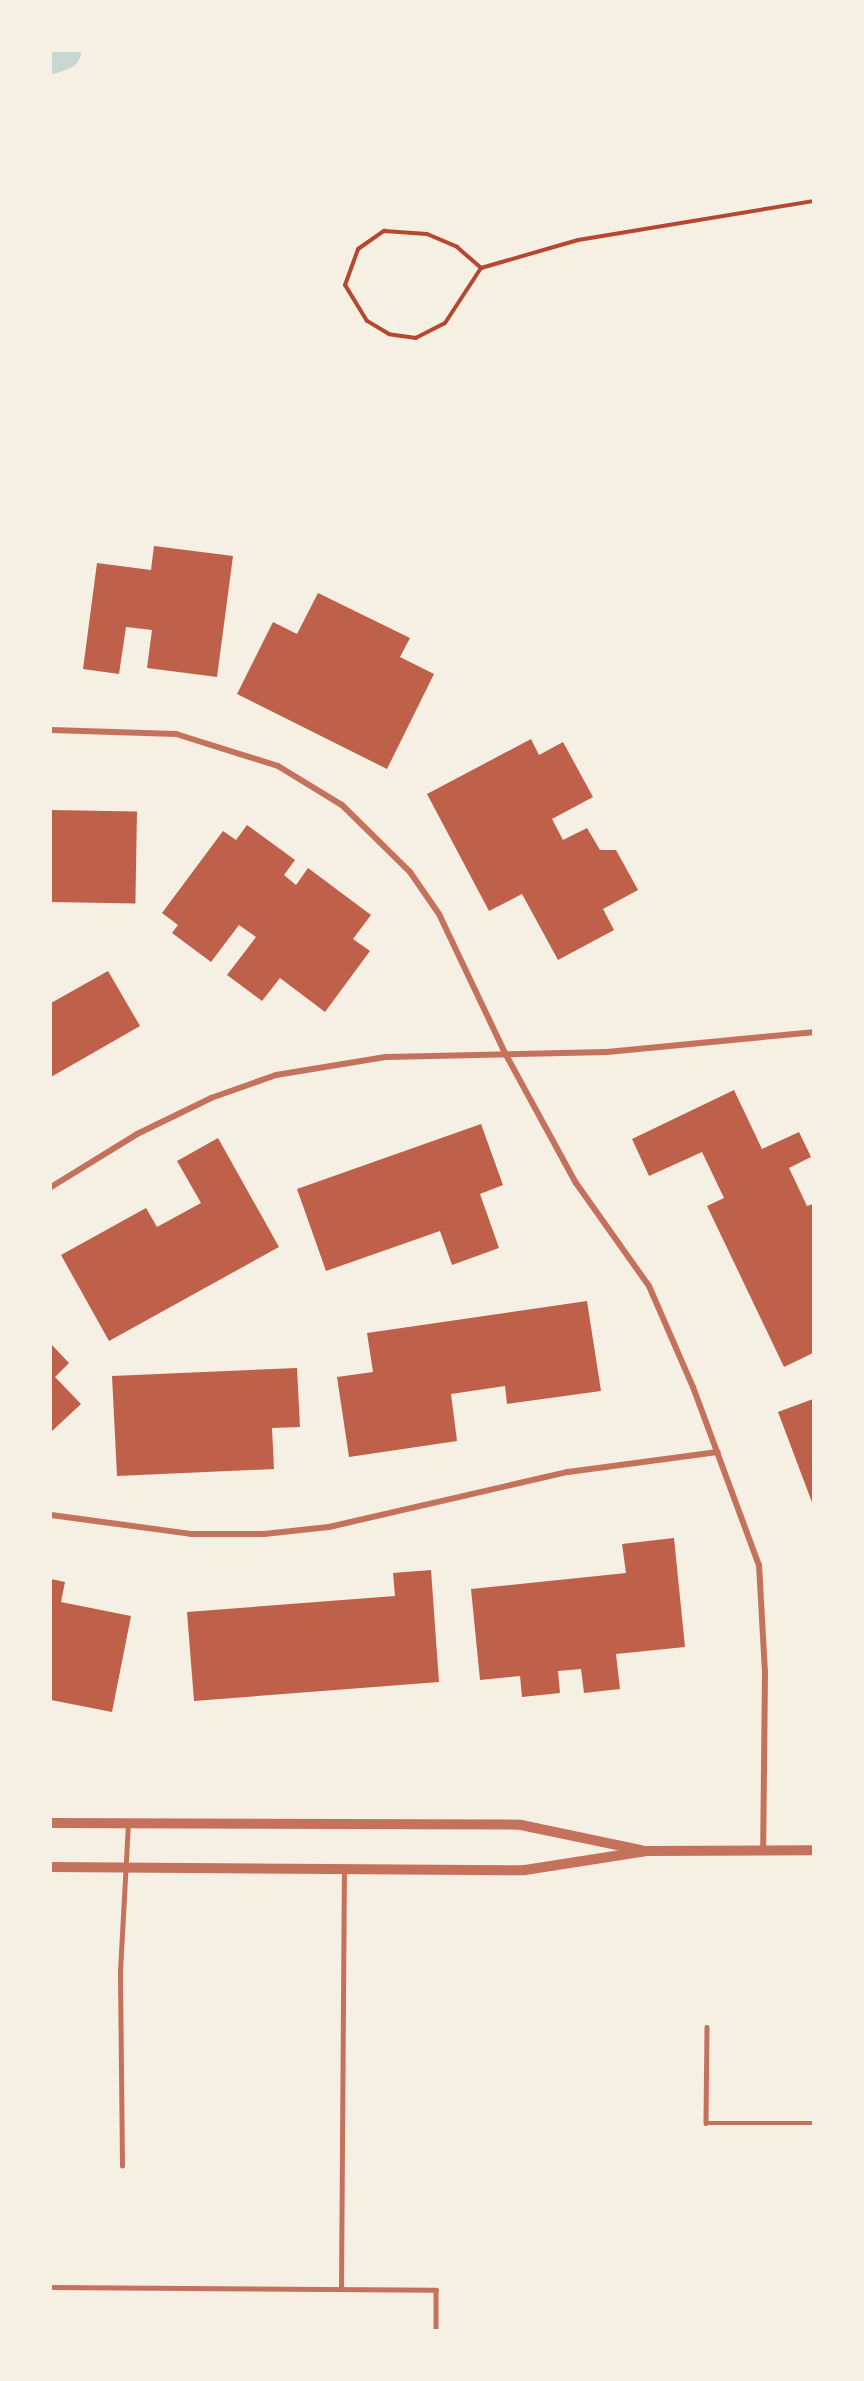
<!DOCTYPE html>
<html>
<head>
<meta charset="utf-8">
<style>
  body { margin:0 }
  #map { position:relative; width:864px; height:2381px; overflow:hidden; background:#f6efe4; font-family:"IBM Plex Sans",sans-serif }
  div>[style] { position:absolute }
  .canal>* { height:38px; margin:-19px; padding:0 19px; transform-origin:19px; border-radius:19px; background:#c9d6d2 }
  .building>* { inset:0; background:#bf614a; transform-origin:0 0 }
  .path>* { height:4px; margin:-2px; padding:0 2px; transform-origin:2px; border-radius:2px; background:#b5482f }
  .service>* { height:4.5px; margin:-2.25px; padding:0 2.25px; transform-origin:2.25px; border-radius:2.25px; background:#c5725c }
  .minor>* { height:6px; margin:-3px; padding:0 3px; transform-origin:3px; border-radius:3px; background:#c5725c }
  .tertiary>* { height:10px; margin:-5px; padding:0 5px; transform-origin:5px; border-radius:5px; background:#c5725c }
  span { translate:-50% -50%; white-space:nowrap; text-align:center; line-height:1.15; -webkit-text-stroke:4.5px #f6efe4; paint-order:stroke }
  .frame { position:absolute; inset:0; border:52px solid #f6efe4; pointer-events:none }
</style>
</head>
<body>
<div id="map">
  <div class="canal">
    <i style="left:51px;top:55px;width:12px;rotate:-20deg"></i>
  </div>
  <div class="building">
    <i style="clip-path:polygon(154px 546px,233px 556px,217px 677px,147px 668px,152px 630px,126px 627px,119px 674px,83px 669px,97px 563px,151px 570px)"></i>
    <i style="clip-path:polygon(318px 593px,410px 638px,400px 657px,434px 674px,387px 769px,237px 694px,273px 622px,297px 634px)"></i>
    <i style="clip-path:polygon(531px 739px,539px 755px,563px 742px,593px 797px,552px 819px,563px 840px,587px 828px,600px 850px,616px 850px,638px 890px,603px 909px,614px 930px,558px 960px,522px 894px,489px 911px,427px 794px)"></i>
    <i style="left:51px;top:810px;width:86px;height:92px;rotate:1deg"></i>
    <i style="clip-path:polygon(247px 825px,295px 860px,284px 875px,296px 885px,308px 868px,371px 915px,353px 939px,370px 951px,325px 1012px,280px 978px,262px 1001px,227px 975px,256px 937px,239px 925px,211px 962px,172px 933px,178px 925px,162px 913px,223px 831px,236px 840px)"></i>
    <i style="clip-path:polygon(108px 971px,140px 1026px,51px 1077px,51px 1003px)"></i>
    <i style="clip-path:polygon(734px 1090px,762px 1149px,799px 1132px,811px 1157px,789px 1168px,807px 1206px,813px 1204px,813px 1353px,784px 1367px,707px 1206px,724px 1198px,702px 1152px,649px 1176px,632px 1139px)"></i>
    <i style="clip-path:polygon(481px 1124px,503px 1185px,480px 1194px,499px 1248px,452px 1265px,440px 1231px,326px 1271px,297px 1189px)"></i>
    <i style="clip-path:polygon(218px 1138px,279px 1247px,109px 1341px,61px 1255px,146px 1208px,157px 1227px,201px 1203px,177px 1161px)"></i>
    <i style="clip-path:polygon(587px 1301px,601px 1391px,507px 1404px,505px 1386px,451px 1394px,457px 1441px,349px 1457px,337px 1377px,373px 1372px,367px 1333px)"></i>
    <i style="clip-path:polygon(51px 1344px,69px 1363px,55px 1377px,81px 1404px,51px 1432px)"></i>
    <i style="clip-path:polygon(297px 1368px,300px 1427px,272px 1428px,274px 1469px,117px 1476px,112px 1376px)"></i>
    <i style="clip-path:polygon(813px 1399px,813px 1505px,778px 1412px)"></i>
    <i style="clip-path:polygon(674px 1538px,685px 1647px,616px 1654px,620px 1689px,584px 1693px,581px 1669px,558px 1671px,560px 1693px,522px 1697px,520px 1676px,480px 1680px,471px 1589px,626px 1573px,622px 1544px)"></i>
    <i style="clip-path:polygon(431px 1570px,439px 1682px,194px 1701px,187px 1612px,395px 1596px,393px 1573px)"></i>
    <i style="clip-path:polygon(51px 1579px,65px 1582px,61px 1602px,131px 1616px,112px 1712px,51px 1700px)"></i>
  </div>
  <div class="path">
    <i style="left:481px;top:268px;width:66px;rotate:123.2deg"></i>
    <i style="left:445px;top:323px;width:33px;rotate:153deg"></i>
    <i style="left:416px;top:338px;width:27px;rotate:-172deg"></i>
    <i style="left:389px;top:334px;width:26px;rotate:-149deg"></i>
    <i style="left:367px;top:321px;width:42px;rotate:-121.4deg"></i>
    <i style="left:345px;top:285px;width:38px;rotate:-70deg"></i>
    <i style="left:358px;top:249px;width:32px;rotate:-35deg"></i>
    <i style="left:384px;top:231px;width:43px;rotate:4deg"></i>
    <i style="left:427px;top:234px;width:33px;rotate:23deg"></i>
    <i style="left:457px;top:247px;width:32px;rotate:41deg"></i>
    <i style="left:481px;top:268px;width:101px;rotate:-16.1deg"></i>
    <i style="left:578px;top:240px;width:238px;rotate:-9.4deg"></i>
  </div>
  <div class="service">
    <i style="left:707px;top:2027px;width:96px;rotate:90.6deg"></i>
    <i style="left:706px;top:2123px;width:107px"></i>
    <i style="left:122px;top:2166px;width:195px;rotate:-90.6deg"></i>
    <i style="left:120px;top:1971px;width:147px;rotate:-86.9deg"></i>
    <i style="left:51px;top:2287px;width:385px;rotate:0.4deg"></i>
    <i style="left:436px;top:2290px;width:40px;rotate:90deg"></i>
    <i style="left:341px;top:2289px;width:420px;rotate:-89.6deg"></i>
  </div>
  <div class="minor">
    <i style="left:51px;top:730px;width:125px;rotate:1.8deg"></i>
    <i style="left:176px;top:734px;width:107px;rotate:17.4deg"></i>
    <i style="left:278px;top:766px;width:75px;rotate:31.4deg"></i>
    <i style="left:342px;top:805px;width:95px;rotate:44.6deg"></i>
    <i style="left:410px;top:872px;width:51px;rotate:55.4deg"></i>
    <i style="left:439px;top:914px;width:154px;rotate:64.6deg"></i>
    <i style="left:505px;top:1053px;width:148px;rotate:61.4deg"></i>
    <i style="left:576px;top:1183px;width:126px;rotate:54.7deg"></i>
    <i style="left:649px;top:1286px;width:110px;rotate:66.5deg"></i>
    <i style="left:693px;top:1387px;width:190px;rotate:69.7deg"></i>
    <i style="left:759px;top:1565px;width:107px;rotate:86.8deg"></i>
    <i style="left:765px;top:1672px;width:178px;rotate:90.6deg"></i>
    <i style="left:51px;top:1187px;width:101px;rotate:-31.6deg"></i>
    <i style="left:137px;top:1134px;width:82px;rotate:-25.9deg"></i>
    <i style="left:211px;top:1098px;width:69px;rotate:-19.5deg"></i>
    <i style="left:276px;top:1075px;width:111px;rotate:-9.3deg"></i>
    <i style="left:386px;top:1057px;width:221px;rotate:-1.3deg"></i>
    <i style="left:607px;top:1052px;width:207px;rotate:-5.5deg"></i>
    <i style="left:51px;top:1515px;width:141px;rotate:7.7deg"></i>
    <i style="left:191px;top:1534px;width:73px"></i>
    <i style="left:264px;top:1534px;width:65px;rotate:-6.1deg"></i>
    <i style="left:329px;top:1527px;width:245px;rotate:-13deg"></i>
    <i style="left:568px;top:1472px;width:151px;rotate:-7.6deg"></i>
  </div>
  <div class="tertiary">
    <i style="left:51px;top:1823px;width:470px;rotate:0.2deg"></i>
    <i style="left:521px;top:1825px;width:123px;rotate:11.8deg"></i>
    <i style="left:51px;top:1867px;width:474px;rotate:0.4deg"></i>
    <i style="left:525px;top:1870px;width:123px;rotate:-8.9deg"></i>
    <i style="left:647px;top:1851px;width:166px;rotate:-0.3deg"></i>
  </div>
  <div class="frame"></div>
</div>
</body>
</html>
